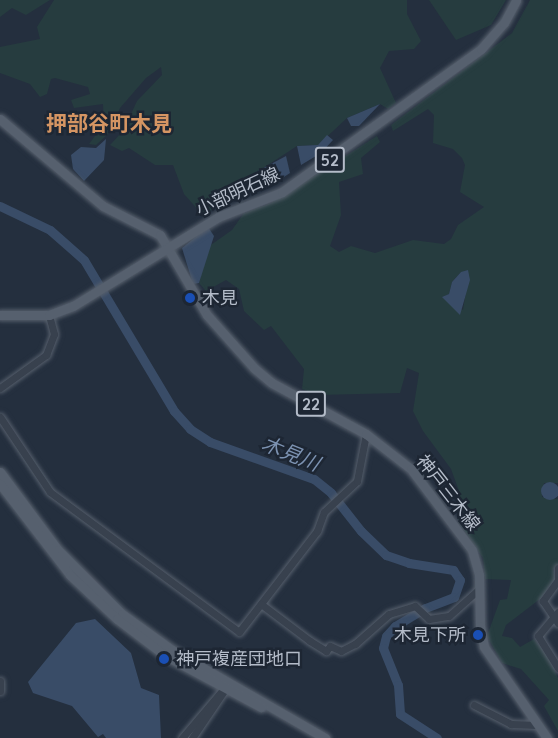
<!DOCTYPE html>
<html>
<head>
<meta charset="utf-8">
<style>
  body { margin:0 }
  #map { position:relative; width:558px; height:738px; overflow:hidden; background:#242f3e; font-family:Quicksand,"Noto Sans JP",sans-serif }
  div>[style] { position:absolute }
  .green>* { inset:0; background:#263c3f }
  .water>* { inset:0; background:#394c67 }
  .round { border-radius:50% }
  .river>* { height:9px; margin:-4.5px; padding:0 4.5px; transform-origin:4.5px; border-radius:4.5px; background:#394c67 }
  .roads { filter:drop-shadow(0 0 2px #565f6c) drop-shadow(0 0 2px #565f6c) }
  .minor>* { height:7px; margin:-3.5px; padding:0 3.5px; transform-origin:3.5px; border-radius:3.5px; background:#38414e }
  .major>* { height:9px; margin:-4.5px; padding:0 4.5px; transform-origin:4.5px; border-radius:4.5px; background:#56606e }
  .dots>* { width:16px; height:16px; translate:-50% -50%; box-sizing:border-box; border:3px solid #1d2633; border-radius:50% }
  span { translate:-50% -50%; white-space:nowrap; text-align:center; line-height:1.15; -webkit-text-stroke:5px #1d2633; paint-order:stroke }
  .shield-label span { padding:2px 4px; background:#1d2633; border:2px solid; border-radius:4px; -webkit-text-stroke-width:0 }
  .shield-label { font-size:16px; color:#b4bcc9; font-weight:700 }
  .street-label { font-size:18px; color:#b4bcc9 }
  .poi-label { font-size:18px; color:#b4bcc9 }
  .left { translate:0 -50%; text-align:left }
  .right { translate:-100% -50%; text-align:right }
  .water-label { font-size:20px; color:#7c92b1; font-style:italic }
  .quarter-label { font-size:21px; color:#d59563; font-weight:700 }
</style>
</head>
<body>
<div id="map">
  <div class="green">
    <i style="clip-path:polygon(0 0,50px 0,26px 15px,12px 8px,0 17px)"></i>
    <i style="clip-path:polygon(54px 0,407px 0,407px 14px,421px 41px,414px 49px,389px 51px,380px 68px,396px 103px,388px 109px,380px 104px,347px 118px,318px 145px,297px 146px,237px 185px,208px 213px,200px 212px,184px 194px,173px 165px,155px 165px,129px 148px,122px 151px,110px 145px,123px 131px,137px 101px,162px 75px,161px 67px,146px 78px,120px 108px,109px 133px,96px 145px,89px 144px,104px 124px,103px 104px,74px 108px,71px 100px,90px 94px,88px 87px,55px 78px,51px 79px,47px 94px,40px 97px,30px 84px,0 73px,0 47px,40px 39px,37px 27px)"></i>
    <i style="clip-path:polygon(429px 0,506px 0,491px 25px,456px 40px)"></i>
    <i style="clip-path:polygon(evenodd,530px 0,558px 0,558px 483px,544px 483px,542px 497px,558px 499px,558px 564px,553px 570px,555px 579px,540px 599px,506px 625px,502px 636px,512px 638px,520px 647px,534px 639px,549px 658px,558px 678px,558px 731px,544px 706px,549px 700px,521px 669px,502px 663px,487px 636px,500px 600px,507px 599px,511px 580px,485px 579px,483px 558px,458px 522px,459px 491px,451px 469px,423px 431px,413px 411px,419px 373px,407px 368px,400px 393px,318px 395px,302px 389px,304px 369px,271px 326px,264px 330px,244px 311px,239px 289px,226px 280px,206px 291px,199px 283px,208px 247px,232px 230px,244px 213px,271px 203px,377px 136px,380px 142px,361px 158px,363px 174px,339px 182px,341px 215px,330px 246px,339px 252px,351px 246px,375px 253px,413px 240px,444px 244px,451px 239px,458px 225px,484px 207px,460px 192px,465px 165px,462px 158px,453px 149px,433px 143px,434px 115px,428px 109px,393px 131px,391px 125px,512px 33px,530px 0,461px 272px,467px 285px,463px 310px,443px 297px,449px 294px,452px 282px,461px 272px)"></i>
  </div>
  <div class="water">
    <i style="clip-path:polygon(380px 104px,359px 126px,351px 126px,347px 118px)"></i>
    <i style="clip-path:polygon(327px 135px,333px 140px,321px 153px,301px 165px,297px 146px,318px 145px)"></i>
    <i style="clip-path:polygon(106px 139px,104px 160px,84px 181px,73px 169px,71px 155px,81px 147px,96px 148px)"></i>
    <i style="clip-path:polygon(286px 156px,290px 173px,267px 188px,256px 172px)"></i>
    <i style="clip-path:polygon(208px 227px,214px 236px,199px 283px,193px 284px,182px 248px)"></i>
    <i style="clip-path:polygon(468px 270px,470px 280px,460px 315px,442px 297px,449px 294px,452px 282px,461px 272px)"></i>
    <i class="round" style="left:541px;top:482px;width:18px;height:18px"></i>
    <i style="clip-path:polygon(95px 619px,131px 653px,141px 688px,159px 695px,161px 738px,106px 738px,103px 734px,98px 737px,72px 706px,33px 693px,28px 682px,76px 623px)"></i>
  </div>
  <div class="river">
    <i style="left:0;top:206px;width:55px;rotate:25.6deg"></i>
    <i style="left:50px;top:230px;width:45px;rotate:41.4deg"></i>
    <i style="left:84px;top:260px;width:176px;rotate:59.2deg"></i>
    <i style="left:174px;top:411px;width:24px;rotate:48deg"></i>
    <i style="left:190px;top:429px;width:24px;rotate:33deg"></i>
    <i style="left:210px;top:442px;width:110px;rotate:19.6deg"></i>
    <i style="left:314px;top:479px;width:22px;rotate:39deg"></i>
    <i style="left:331px;top:493px;width:48px;rotate:51.7deg"></i>
    <i style="left:361px;top:531px;width:35px;rotate:44deg"></i>
    <i style="left:386px;top:555px;width:24px;rotate:19deg"></i>
    <i style="left:409px;top:563px;width:45px;rotate:9deg"></i>
    <i style="left:453px;top:570px;width:12px;rotate:55deg"></i>
    <i style="left:460px;top:580px;width:18px;rotate:109deg"></i>
    <i style="left:454px;top:597px;width:31px;rotate:159deg"></i>
    <i style="left:425px;top:608px;width:35px;rotate:149deg"></i>
    <i style="left:395px;top:626px;width:13px;rotate:132deg"></i>
    <i style="left:386px;top:636px;width:12px;rotate:104deg"></i>
    <i style="left:383px;top:648px;width:40px;rotate:68deg"></i>
    <i style="left:398px;top:685px;width:29px;rotate:86deg"></i>
    <i style="left:400px;top:714px;width:44px;rotate:33deg"></i>
  </div>
  <div class="roads">
    <div class="minor">
      <i style="left:0;top:388px;width:57px;rotate:-35.7deg"></i>
      <i style="left:46px;top:355px;width:22px;rotate:-69deg"></i>
      <i style="left:54px;top:334px;width:20px;rotate:-105deg"></i>
      <i style="left:0;top:417px;width:90px;rotate:56.3deg"></i>
      <i style="left:50px;top:492px;width:235px;rotate:36.5deg"></i>
      <i style="left:239px;top:632px;width:128px;rotate:-52.3deg"></i>
      <i style="left:317px;top:531px;width:20px;rotate:-70deg"></i>
      <i style="left:324px;top:512px;width:45px;rotate:-43.2deg"></i>
      <i style="left:357px;top:481px;width:48px;rotate:-79.2deg"></i>
      <i style="left:558px;top:568px;width:9px;rotate:90deg"></i>
      <i style="left:558px;top:580px;width:26px;rotate:126deg"></i>
      <i style="left:543px;top:601px;width:27px;rotate:56deg"></i>
      <i style="left:261px;top:604px;width:61px;rotate:37.1deg"></i>
      <i style="left:310px;top:641px;width:19px;rotate:32deg"></i>
      <i style="left:326px;top:651px;width:6px;rotate:-51deg"></i>
      <i style="left:330px;top:646px;width:12px;rotate:24deg"></i>
      <i style="left:341px;top:651px;width:16px;rotate:-27deg"></i>
      <i style="left:355px;top:644px;width:45px;rotate:-41.4deg"></i>
      <i style="left:389px;top:614px;width:27px;rotate:-17deg"></i>
      <i style="left:415px;top:606px;width:19px;rotate:43deg"></i>
      <i style="left:429px;top:619px;width:20px;rotate:-9deg"></i>
      <i style="left:449px;top:616px;width:40px;rotate:-42deg"></i>
      <i style="left:558px;top:612px;width:31px;rotate:130deg"></i>
      <i style="left:538px;top:636px;width:38px;rotate:58deg"></i>
      <i style="left:0;top:681px;width:10px;rotate:90deg"></i>
      <i style="left:474px;top:705px;width:42px;rotate:27.2deg"></i>
      <i style="left:511px;top:724px;width:26px;rotate:2deg"></i>
      <i style="left:182px;top:738px;width:70px;rotate:-49.7deg"></i>
      <i style="left:192px;top:738px;width:64px;rotate:-55.8deg"></i>
    </div>
    <div class="major">
      <i style="left:0;top:119px;width:135px;rotate:40.2deg"></i>
      <i style="left:103px;top:206px;width:64px;rotate:27deg"></i>
      <i style="left:160px;top:235px;width:93px;rotate:59.6deg"></i>
      <i style="left:207px;top:315px;width:71px;rotate:48.4deg"></i>
      <i style="left:254px;top:368px;width:23px;rotate:40deg"></i>
      <i style="left:272px;top:383px;width:107px;rotate:28.5deg"></i>
      <i style="left:366px;top:434px;width:57px;rotate:37.9deg"></i>
      <i style="left:411px;top:469px;width:101px;rotate:53deg"></i>
      <i style="left:472px;top:550px;width:26px;rotate:74deg"></i>
      <i style="left:479px;top:575px;width:51px;rotate:88.9deg"></i>
      <i style="left:480px;top:626px;width:21px;rotate:79deg"></i>
      <i style="left:484px;top:647px;width:111px;rotate:55.3deg"></i>
      <i style="left:0;top:315px;width:49px"></i>
      <i style="left:49px;top:315px;width:26px;rotate:-21deg"></i>
      <i style="left:73px;top:306px;width:170px;rotate:-31.5deg"></i>
      <i style="left:218px;top:217px;width:69px;rotate:-21.3deg"></i>
      <i style="left:282px;top:192px;width:245px;rotate:-35.7deg"></i>
      <i style="left:481px;top:49px;width:35px;rotate:-49deg"></i>
      <i style="left:504px;top:23px;width:26px;rotate:-62deg"></i>
      <i style="left:0;top:472px;width:97px;rotate:53.4deg"></i>
      <i style="left:58px;top:550px;width:91px;rotate:45deg"></i>
      <i style="left:122px;top:614px;width:62px;rotate:35.8deg"></i>
      <i style="left:172px;top:650px;width:177px;rotate:29.9deg"></i>
      <i style="left:0;top:484px;width:115px;rotate:52.4deg"></i>
      <i style="left:70px;top:575px;width:64px;rotate:43.1deg"></i>
      <i style="left:117px;top:619px;width:61px;rotate:37.1deg"></i>
      <i style="left:166px;top:656px;width:108px;rotate:28.2deg"></i>
    </div>
  </div>
  <div class="dots">
    <i style="left:190px;top:298px;background:#1a4fb4"></i>
    <i style="left:478px;top:635px;background:#1a4fb4"></i>
    <i style="left:164px;top:659px;background:#1a4fb4"></i>
  </div>
  <div class="shield-label">
    <span style="left:330px;top:160px">52</span>
    <span style="left:311px;top:404px">22</span>
  </div>
  <div class="street-label">
    <span style="left:238px;top:192px;rotate:-25deg">小部明石線</span>
    <span style="left:448px;top:493px;rotate:52deg">神戸三木線</span>
  </div>
  <div class="poi-label">
    <span class="left" style="left:202px;top:298px">木見</span>
    <span class="right" style="left:466px;top:635px">木見下所</span>
    <span class="left" style="left:176px;top:659px">神戸複産団地口</span>
  </div>
  <div class="water-label">
    <span style="left:291px;top:453px;rotate:22deg">木見川</span>
  </div>
  <div class="quarter-label">
    <span style="left:109px;top:123px">押部谷町木見</span>
  </div>
</div>
</body>
</html>
